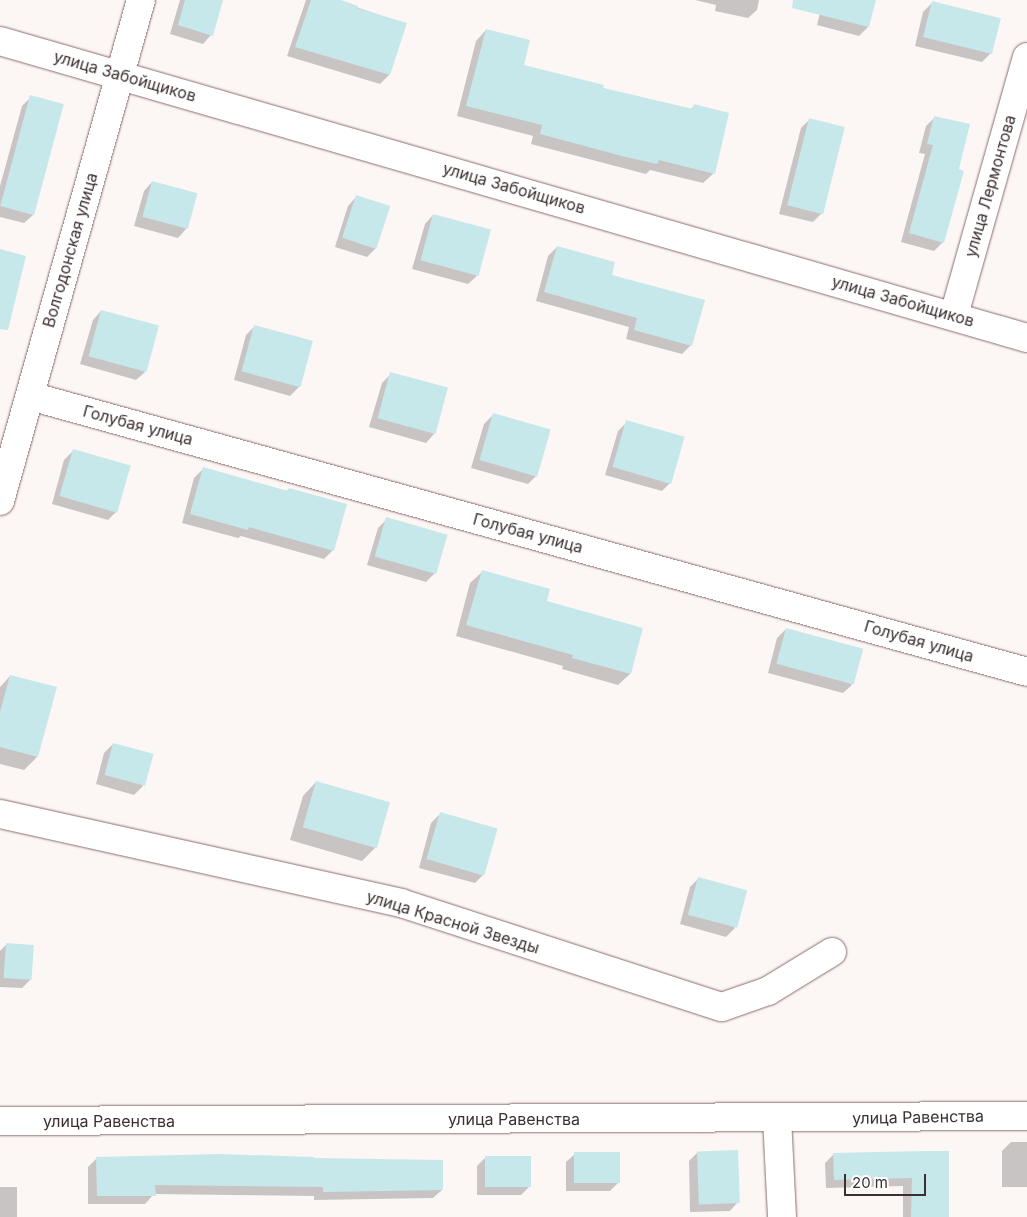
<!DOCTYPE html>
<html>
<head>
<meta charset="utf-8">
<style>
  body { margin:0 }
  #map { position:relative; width:1027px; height:1217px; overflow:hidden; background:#fcf6f5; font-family:Inter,sans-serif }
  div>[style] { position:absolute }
  .shadow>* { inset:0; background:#0003; transform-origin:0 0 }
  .building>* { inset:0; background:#c7e8ea; transform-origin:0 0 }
  .roads { filter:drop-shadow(0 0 1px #896e6d) drop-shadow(0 0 1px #896e6d) }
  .minor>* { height:28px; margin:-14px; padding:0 14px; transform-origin:14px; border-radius:14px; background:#fff }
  span { translate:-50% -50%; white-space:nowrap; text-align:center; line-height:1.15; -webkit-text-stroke:4px #fff; paint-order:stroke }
  .street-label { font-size:16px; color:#3b2f2f }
  .scale { position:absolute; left:844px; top:1174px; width:82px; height:22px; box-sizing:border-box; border:2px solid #3b2f2f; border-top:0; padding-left:6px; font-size:15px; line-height:18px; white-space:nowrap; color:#3b2f2f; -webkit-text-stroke:4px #fff; paint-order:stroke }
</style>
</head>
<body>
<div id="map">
  <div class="shadow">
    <i style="clip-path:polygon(180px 0,222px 0,211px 35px,203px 44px,170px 34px)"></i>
    <i style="clip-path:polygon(306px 0,336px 0,405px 24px,389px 75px,380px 84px,287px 56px)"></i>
    <i style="clip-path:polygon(695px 0,759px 0,757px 10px,748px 18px,715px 11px,716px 5px)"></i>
    <i style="clip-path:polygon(823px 0,875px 0,868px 27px,859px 36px,817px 25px)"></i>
    <i style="clip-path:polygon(932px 3px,991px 53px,982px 62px,915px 46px,923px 12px)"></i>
    <i style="clip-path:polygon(486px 30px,523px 66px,602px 88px,691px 109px,694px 106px,714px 173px,703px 183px,650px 170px,646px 174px,531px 144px,533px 136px,457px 116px,476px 41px)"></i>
    <i style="clip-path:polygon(31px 97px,33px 215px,24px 223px,0 217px,0 186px,22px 106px)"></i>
    <i style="clip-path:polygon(935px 117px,957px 170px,943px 242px,934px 251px,901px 242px,925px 154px,919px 153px,926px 126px)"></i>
    <i style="clip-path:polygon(810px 119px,822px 213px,813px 222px,779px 214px,801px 128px)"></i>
    <i style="clip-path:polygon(152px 182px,186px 229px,178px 238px,134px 226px,144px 191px)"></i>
    <i style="clip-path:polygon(356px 197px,376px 248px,367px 257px,335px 247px,348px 206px)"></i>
    <i style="clip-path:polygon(433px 215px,477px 276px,468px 284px,412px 269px,425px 224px)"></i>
    <i style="clip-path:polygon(557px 247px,610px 275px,691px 345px,682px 354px,626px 339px,629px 327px,536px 301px,548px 256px)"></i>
    <i style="clip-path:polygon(101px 311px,145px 372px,136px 380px,80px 364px,93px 320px)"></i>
    <i style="clip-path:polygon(255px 326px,311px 342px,299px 387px,290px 396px,234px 380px,246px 335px)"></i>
    <i style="clip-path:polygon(391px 374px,434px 434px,426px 443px,369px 427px,382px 383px)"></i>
    <i style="clip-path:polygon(493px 415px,537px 475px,528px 484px,471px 468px,484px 424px)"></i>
    <i style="clip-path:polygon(627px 422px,671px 482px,662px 491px,605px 475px,618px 431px)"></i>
    <i style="clip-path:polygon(73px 451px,117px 511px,108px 520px,52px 504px,64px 460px)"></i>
    <i style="clip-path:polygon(203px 469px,286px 492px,289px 489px,333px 550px,324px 559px,241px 536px,238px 538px,182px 523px,194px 478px)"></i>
    <i style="clip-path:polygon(387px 519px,435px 573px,426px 582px,367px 565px,378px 528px)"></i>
    <i style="clip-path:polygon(482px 572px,545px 602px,642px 629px,630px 674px,618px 685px,562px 669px,563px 666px,456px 636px,470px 583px)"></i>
    <i style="clip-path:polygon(786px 629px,852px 685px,843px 693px,768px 673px,777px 638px)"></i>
    <i style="clip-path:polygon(10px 676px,37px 757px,24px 770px,0 764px,0 687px)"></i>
    <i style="clip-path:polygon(113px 744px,143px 786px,134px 795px,96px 784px,104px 753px)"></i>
    <i style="clip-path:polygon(316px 782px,376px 847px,362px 861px,290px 840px,303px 796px)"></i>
    <i style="clip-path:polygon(440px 814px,484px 874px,475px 883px,419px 868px,431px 823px)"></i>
    <i style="clip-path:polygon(699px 878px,735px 928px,726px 937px,680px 924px,690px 887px)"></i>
    <i style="clip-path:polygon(7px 944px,31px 979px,22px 988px,0 987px,0 951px)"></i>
    <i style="clip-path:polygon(1011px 1142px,1027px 1142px,1027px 1187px,1002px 1187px,1002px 1151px)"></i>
    <i style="clip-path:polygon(698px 1152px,738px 1202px,730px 1211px,690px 1212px,689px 1161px)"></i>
    <i style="clip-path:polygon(948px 1152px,947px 1217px,903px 1217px,903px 1186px,826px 1188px,825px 1163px,834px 1154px)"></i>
    <i style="clip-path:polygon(575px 1154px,619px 1182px,610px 1191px,566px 1191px,566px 1162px)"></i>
    <i style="clip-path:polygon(486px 1157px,530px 1186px,521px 1195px,477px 1195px,477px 1166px)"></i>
    <i style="clip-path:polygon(97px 1158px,442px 1190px,433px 1198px,314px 1200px,314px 1196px,154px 1194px,145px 1204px,88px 1204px,88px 1167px)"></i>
    <i style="left:0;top:1187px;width:17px;height:30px"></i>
  </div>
  <div class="building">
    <i style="clip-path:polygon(185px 0,223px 0,213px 36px,178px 25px)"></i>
    <i style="clip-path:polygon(311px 0,341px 0,358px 6px,357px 8px,407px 23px,390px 75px,295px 47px)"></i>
    <i style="clip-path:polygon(793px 0,876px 0,869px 27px,792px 8px)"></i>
    <i style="left:932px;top:1px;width:71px;height:37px;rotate:14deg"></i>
    <i style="clip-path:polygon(486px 29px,530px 40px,524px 65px,604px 85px,603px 88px,693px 109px,694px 104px,729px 113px,715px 174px,659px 160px,657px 164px,622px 156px,540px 134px,542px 125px,466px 106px)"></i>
    <i style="left:30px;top:95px;width:35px;height:115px;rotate:15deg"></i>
    <i style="clip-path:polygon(934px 116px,970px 124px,959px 169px,964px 171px,944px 243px,909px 233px,933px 145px,927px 144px)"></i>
    <i style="left:809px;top:118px;width:37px;height:90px;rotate:14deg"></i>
    <i style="left:152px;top:181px;width:47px;height:37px;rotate:15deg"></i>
    <i style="left:356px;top:195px;width:36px;height:45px;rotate:18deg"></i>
    <i style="left:433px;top:214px;width:60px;height:48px;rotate:15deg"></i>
    <i style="clip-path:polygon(557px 246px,615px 262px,612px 275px,705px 300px,692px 346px,634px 330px,637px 318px,544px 292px)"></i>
    <i style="clip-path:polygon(0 249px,26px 256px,8px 330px,0 329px)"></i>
    <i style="left:101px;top:310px;width:60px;height:48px;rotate:15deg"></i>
    <i style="left:254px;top:325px;width:61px;height:48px;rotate:15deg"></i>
    <i style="left:390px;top:372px;width:60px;height:48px;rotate:15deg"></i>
    <i style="left:493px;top:413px;width:60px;height:49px;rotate:16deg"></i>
    <i style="left:626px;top:420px;width:61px;height:49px;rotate:16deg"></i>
    <i style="left:73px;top:449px;width:60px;height:49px;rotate:16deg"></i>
    <i style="clip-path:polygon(203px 467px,288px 491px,289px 488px,347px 504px,334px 551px,249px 527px,248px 530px,190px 514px)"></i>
    <i style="left:386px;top:517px;width:64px;height:41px;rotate:16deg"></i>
    <i style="clip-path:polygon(482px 570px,550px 589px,547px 601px,643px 628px,631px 674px,572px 658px,573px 655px,466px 625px)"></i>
    <i style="left:786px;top:628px;width:80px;height:37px;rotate:15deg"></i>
    <i style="clip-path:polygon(10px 675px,57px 687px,38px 757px,0 747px,0 712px)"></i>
    <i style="left:113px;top:743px;width:42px;height:33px;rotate:15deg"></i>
    <i style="left:316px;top:781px;width:77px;height:48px;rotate:16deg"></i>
    <i style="left:440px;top:812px;width:60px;height:49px;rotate:16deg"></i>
    <i style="left:698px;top:877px;width:51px;height:39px;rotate:15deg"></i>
    <i style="left:6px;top:943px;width:28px;height:35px;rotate:4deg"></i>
    <i style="left:738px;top:1150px;width:53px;height:41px;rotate:88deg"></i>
    <i style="clip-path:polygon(922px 1151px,949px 1151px,949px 1217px,911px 1217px,912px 1178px,834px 1180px,833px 1153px)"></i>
    <i style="left:574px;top:1152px;width:46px;height:31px"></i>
    <i style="clip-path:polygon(219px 1154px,314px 1157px,314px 1158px,443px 1160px,443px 1190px,323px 1192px,323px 1187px,155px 1185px,156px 1196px,97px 1196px,96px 1157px)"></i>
    <i style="left:485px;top:1156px;width:46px;height:31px"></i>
  </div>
  <div class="roads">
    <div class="minor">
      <i style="left:0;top:41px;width:1069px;rotate:16.13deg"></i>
      <i style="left:954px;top:315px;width:268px;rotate:-74.2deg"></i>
      <i style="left:30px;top:396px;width:1034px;rotate:15.47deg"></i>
      <i style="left:0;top:501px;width:520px;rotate:-74.28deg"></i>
      <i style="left:0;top:814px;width:411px;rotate:12.5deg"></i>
      <i style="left:401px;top:903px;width:337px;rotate:18deg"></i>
      <i style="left:722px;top:1007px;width:49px;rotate:-19.2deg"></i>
      <i style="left:768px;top:991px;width:75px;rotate:-31.4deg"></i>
      <i style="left:777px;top:1118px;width:99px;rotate:87.1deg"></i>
      <i style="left:0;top:1121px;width:1027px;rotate:-0.28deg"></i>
    </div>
  </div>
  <div class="street-label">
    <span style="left:125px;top:76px;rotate:16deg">улица Забойщиков</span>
    <span style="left:990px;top:186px;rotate:-74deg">улица Лермонтова</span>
    <span style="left:514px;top:188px;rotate:16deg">улица Забойщиков</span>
    <span style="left:70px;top:250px;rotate:-74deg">Волгодонская улица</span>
    <span style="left:903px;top:301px;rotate:16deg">улица Забойщиков</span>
    <span style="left:138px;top:425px;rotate:15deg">Голубая улица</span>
    <span style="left:528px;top:533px;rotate:15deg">Голубая улица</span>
    <span style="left:919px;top:641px;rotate:16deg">Голубая улица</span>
    <span style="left:453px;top:922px;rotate:17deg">улица Красной Звезды</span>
    <span style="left:918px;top:1117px;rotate:-1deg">улица Равенства</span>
    <span style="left:514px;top:1119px">улица Равенства</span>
    <span style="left:109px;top:1121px">улица Равенства</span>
  </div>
  <div class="scale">20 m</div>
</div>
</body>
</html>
